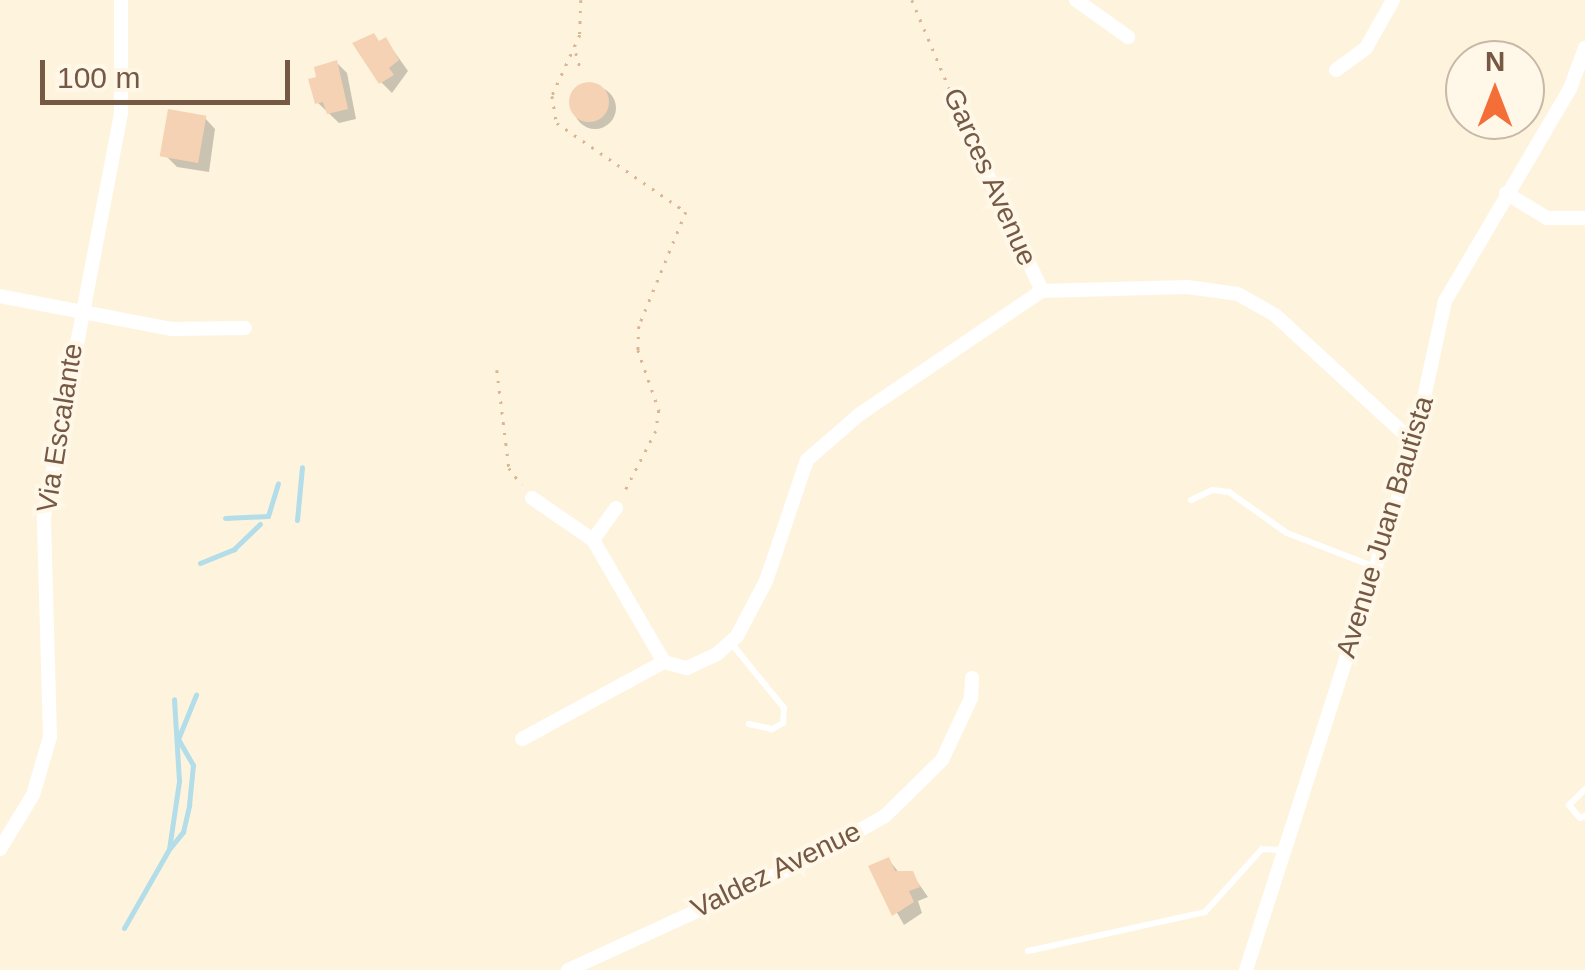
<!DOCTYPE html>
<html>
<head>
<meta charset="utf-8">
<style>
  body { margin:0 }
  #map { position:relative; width:1585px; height:970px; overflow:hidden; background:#fef4de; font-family:Arial,sans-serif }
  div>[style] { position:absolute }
  .shadow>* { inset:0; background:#0003 }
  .round { border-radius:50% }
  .stream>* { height:5px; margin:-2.5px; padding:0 2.5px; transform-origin:2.5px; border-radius:2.5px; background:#b2dde9 }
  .building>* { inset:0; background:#f6d2b4; transform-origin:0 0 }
  .path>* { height:2.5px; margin-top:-1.25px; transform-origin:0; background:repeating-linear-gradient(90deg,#dab697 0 2.5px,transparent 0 10.5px) }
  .service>* { height:6px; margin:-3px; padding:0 3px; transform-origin:3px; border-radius:3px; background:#fff }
  .minor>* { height:14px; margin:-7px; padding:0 7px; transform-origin:7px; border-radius:7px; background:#fff }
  span { translate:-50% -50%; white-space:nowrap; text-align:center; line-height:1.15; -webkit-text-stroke:8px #fff7e7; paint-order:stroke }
  .street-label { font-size:28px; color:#765944 }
  .north { position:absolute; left:1445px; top:40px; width:100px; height:100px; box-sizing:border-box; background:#fff7e7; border:2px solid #c8b8a6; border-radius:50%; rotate:0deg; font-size:28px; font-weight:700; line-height:40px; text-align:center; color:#765944 }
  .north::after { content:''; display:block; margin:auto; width:35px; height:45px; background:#f46e38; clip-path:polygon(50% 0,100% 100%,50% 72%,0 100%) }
  .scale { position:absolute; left:40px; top:60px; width:250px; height:45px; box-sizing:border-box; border:5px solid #765944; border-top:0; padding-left:12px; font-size:30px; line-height:35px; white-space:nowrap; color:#765944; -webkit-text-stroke:8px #fff7e7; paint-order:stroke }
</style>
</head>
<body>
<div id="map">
  <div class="shadow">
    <i style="clip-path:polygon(386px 40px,408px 71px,392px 93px,381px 82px)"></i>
    <i style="clip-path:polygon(337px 63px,347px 73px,356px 119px,339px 123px,317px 102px)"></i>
    <i class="round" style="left:574px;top:87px;width:42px;height:42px"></i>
    <i style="clip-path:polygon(205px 118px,215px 129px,209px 172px,177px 167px,166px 156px)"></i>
    <i style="clip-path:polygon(889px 860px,900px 874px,912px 874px,928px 897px,918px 901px,922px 913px,904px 925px,871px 867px)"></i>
  </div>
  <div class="stream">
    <i style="left:225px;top:518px;width:43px;rotate:-2.7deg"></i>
    <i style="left:268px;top:516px;width:34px;rotate:-73deg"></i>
    <i style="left:297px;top:520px;width:53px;rotate:-84.6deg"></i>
    <i style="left:200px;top:563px;width:37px;rotate:-22deg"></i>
    <i style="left:234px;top:549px;width:36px;rotate:-44deg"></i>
    <i style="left:170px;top:848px;width:21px;rotate:-51deg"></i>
    <i style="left:183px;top:832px;width:28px;rotate:-77deg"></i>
    <i style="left:189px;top:805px;width:40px;rotate:-84.3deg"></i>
    <i style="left:193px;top:765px;width:30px;rotate:-120deg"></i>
    <i style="left:178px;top:739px;width:48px;rotate:-67.8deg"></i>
    <i style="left:124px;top:928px;width:91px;rotate:-60.3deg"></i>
    <i style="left:169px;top:849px;width:69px;rotate:-81.6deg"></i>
    <i style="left:179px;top:781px;width:82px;rotate:-93.5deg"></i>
  </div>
  <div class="building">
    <i style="clip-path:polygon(374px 33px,379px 41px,386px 37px,399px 60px,389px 68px,394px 75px,379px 84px,352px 43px)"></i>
    <i style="clip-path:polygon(337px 60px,348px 109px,327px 114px,323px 102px,315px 104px,308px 79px,316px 77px,314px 67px)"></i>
    <i class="round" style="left:569px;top:82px;width:40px;height:40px"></i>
    <i style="left:168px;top:109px;width:39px;height:48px;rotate:10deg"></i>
    <i style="clip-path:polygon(889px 857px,895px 871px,913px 871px,920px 887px,909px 891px,914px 902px,892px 916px,868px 866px)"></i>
  </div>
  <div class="path">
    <i style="left:581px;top:0;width:35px;rotate:92deg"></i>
    <i style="left:580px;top:35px;width:67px;rotate:114.7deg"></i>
    <i style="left:552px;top:96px;width:27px;rotate:80deg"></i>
    <i style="left:557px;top:123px;width:157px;rotate:34.6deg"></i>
    <i style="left:686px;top:212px;width:123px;rotate:112.4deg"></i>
    <i style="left:639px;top:326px;width:24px;rotate:92deg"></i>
    <i style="left:638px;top:350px;width:64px;rotate:70.7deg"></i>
    <i style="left:659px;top:410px;width:21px;rotate:98deg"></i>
    <i style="left:656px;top:431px;width:70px;rotate:117.3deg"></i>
    <i style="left:912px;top:0;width:118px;rotate:67.1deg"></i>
    <i style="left:576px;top:53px;width:18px;rotate:74deg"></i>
    <i style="left:497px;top:370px;width:99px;rotate:83deg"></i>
    <i style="left:509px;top:468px;width:21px;rotate:53deg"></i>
  </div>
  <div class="service">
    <i style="left:1191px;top:500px;width:23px;rotate:-25deg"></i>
    <i style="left:1212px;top:490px;width:17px;rotate:7deg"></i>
    <i style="left:1229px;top:492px;width:71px;rotate:35.3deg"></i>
    <i style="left:1287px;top:533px;width:94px;rotate:21.1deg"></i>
    <i style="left:731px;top:643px;width:84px;rotate:50.8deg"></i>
    <i style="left:784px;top:708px;width:15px;rotate:94deg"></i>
    <i style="left:783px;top:723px;width:13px;rotate:151deg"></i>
    <i style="left:772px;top:729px;width:24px;rotate:-168deg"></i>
    <i style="left:1585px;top:789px;width:23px;rotate:135deg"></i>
    <i style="left:1569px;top:805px;width:17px;rotate:50deg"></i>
    <i style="left:1580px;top:818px;width:5px;rotate:-22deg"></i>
    <i style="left:1028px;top:951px;width:181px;rotate:-12.4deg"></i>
    <i style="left:1205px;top:912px;width:85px;rotate:-47.9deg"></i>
    <i style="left:1262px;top:849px;width:20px;rotate:3deg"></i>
  </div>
  <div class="minor">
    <i style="left:1076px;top:0;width:64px;rotate:35.4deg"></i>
    <i style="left:1336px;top:70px;width:37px;rotate:-36deg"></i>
    <i style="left:1366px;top:48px;width:55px;rotate:-60.6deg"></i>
    <i style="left:964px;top:125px;width:183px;rotate:64.8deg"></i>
    <i style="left:1042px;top:291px;width:145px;rotate:-1.6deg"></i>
    <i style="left:1187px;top:287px;width:51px;rotate:7.8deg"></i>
    <i style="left:1238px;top:294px;width:43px;rotate:29.6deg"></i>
    <i style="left:1275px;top:315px;width:189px;rotate:42.6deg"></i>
    <i style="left:1506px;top:193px;width:48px;rotate:31.4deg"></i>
    <i style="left:1547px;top:218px;width:38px"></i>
    <i style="left:0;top:296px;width:174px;rotate:10.9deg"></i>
    <i style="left:171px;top:329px;width:74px;rotate:-0.8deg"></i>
    <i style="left:532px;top:498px;width:74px;rotate:34.5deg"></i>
    <i style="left:616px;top:508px;width:39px;rotate:126deg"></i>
    <i style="left:593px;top:540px;width:141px;rotate:59.8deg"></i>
    <i style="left:664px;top:662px;width:24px;rotate:15deg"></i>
    <i style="left:687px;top:668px;width:33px;rotate:-25deg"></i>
    <i style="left:717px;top:654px;width:27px;rotate:-42deg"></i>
    <i style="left:737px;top:636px;width:62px;rotate:-62.2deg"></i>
    <i style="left:766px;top:581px;width:128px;rotate:-71.3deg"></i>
    <i style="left:807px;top:460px;width:70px;rotate:-41deg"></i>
    <i style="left:860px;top:414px;width:220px;rotate:-34.1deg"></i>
    <i style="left:522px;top:739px;width:162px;rotate:-28.5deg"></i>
    <i style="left:0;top:849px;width:63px;rotate:-58.6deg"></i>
    <i style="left:33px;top:795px;width:60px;rotate:-73.7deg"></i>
    <i style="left:50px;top:737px;width:220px;rotate:-91.6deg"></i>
    <i style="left:44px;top:517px;width:411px;rotate:-79.2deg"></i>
    <i style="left:121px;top:113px;width:113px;rotate:-90deg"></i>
    <i style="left:568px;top:970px;width:262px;rotate:-24.6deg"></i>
    <i style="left:806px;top:861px;width:91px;rotate:-29.7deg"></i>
    <i style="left:885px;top:816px;width:80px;rotate:-44.5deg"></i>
    <i style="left:942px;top:760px;width:68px;rotate:-64.9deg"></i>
    <i style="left:971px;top:698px;width:20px;rotate:-87deg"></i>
    <i style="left:1246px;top:970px;width:539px;rotate:-72.17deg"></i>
    <i style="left:1411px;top:457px;width:160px;rotate:-77.7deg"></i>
    <i style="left:1445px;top:301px;width:246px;rotate:-59.5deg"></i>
    <i style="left:1570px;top:89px;width:44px;rotate:-69.9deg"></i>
  </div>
  <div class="street-label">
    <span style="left:990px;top:177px;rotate:66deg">Garces Avenue</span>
    <span style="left:60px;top:428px;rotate:-81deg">Via Escalante</span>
    <span style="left:1385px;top:527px;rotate:-73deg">Avenue Juan Bautista</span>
    <span style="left:776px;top:870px;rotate:-26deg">Valdez Avenue</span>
  </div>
  <div class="north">N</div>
  <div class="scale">100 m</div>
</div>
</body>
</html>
